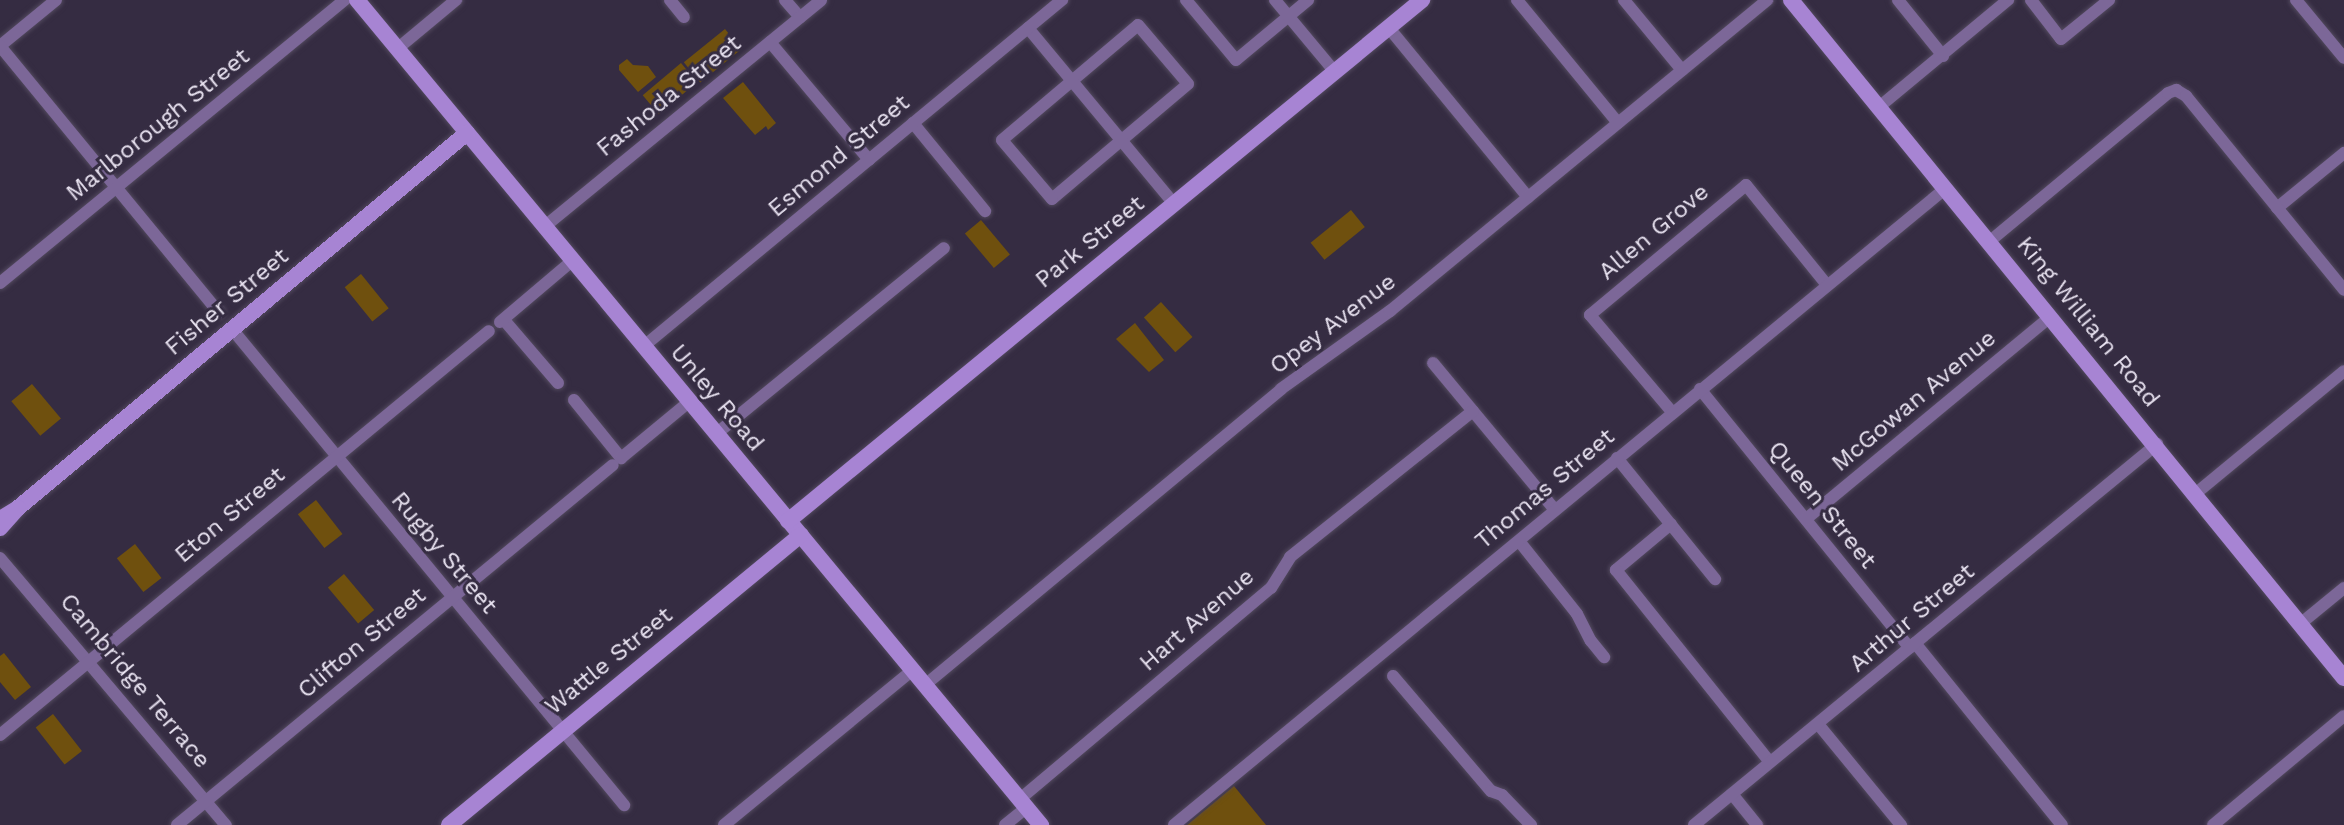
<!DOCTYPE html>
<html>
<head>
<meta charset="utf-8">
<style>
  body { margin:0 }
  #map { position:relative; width:2344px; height:825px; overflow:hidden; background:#352c42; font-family:"Work Sans",sans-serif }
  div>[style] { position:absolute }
  .green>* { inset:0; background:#6f500e; transform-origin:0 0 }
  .roads { filter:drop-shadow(0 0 2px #52495e) drop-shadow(0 0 2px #52495e) }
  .street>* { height:12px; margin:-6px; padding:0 6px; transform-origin:6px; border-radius:6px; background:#7c6798 }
  .secondary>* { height:16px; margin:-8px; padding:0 8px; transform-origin:8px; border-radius:8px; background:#a784d3 }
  span { translate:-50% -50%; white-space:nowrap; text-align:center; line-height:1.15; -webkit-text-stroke:6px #352c42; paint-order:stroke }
  .street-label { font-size:24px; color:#e9e3f1 }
</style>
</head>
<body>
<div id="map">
  <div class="green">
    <i style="left:725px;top:29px;width:26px;height:53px;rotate:51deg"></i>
    <i style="clip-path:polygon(627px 59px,633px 65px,648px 66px,656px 77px,638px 92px,619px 70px,619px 65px)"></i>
    <i style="left:681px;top:63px;width:25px;height:50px;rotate:50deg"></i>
    <i style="clip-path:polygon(743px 82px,776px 123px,768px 130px,766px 126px,755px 135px,723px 98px)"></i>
    <i style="left:1351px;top:210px;width:22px;height:52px;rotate:51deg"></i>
    <i style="left:981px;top:220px;width:45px;height:21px;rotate:50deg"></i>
    <i style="left:361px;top:274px;width:44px;height:21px;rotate:51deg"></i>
    <i style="left:1161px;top:302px;width:47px;height:23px;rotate:48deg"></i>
    <i style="clip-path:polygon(1135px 323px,1164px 360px,1149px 372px,1116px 339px)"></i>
    <i style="left:32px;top:384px;width:45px;height:27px;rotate:50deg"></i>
    <i style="left:316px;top:500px;width:43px;height:23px;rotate:52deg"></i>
    <i style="left:135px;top:544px;width:43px;height:23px;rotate:52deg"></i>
    <i style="left:344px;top:574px;width:47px;height:21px;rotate:50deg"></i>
    <i style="clip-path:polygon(4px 653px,31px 687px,15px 700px,0 682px,0 656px)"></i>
    <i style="left:53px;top:714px;width:47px;height:22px;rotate:52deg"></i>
    <i style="clip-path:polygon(1234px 786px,1266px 825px,1187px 825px)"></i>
  </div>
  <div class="roads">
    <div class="street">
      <i style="left:56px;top:0;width:72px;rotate:140.6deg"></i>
      <i style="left:0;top:46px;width:345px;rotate:50.6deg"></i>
      <i style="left:670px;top:0;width:22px;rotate:51deg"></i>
      <i style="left:785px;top:0;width:23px;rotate:49deg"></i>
      <i style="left:1186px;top:0;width:78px;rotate:50.2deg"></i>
      <i style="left:1236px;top:60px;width:94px;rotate:-39.8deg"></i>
      <i style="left:1275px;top:0;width:94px;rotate:50.2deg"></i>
      <i style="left:1517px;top:0;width:159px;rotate:50.6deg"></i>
      <i style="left:1624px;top:0;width:91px;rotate:50.4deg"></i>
      <i style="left:1898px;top:0;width:72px;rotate:51.2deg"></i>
      <i style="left:2031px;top:0;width:49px;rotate:52.4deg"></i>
      <i style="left:2061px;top:39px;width:62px;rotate:-39.1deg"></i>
      <i style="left:2296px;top:0;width:75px;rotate:50.4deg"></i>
      <i style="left:1138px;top:25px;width:77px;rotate:49.7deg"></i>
      <i style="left:1188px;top:84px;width:178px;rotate:139.8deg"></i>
      <i style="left:1052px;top:199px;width:77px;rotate:-130.3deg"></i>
      <i style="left:1002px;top:140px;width:178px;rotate:-40.2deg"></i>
      <i style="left:1028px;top:28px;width:229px;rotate:50.3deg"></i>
      <i style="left:1389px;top:28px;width:219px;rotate:50.6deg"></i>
      <i style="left:770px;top:42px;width:154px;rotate:50deg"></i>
      <i style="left:397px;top:49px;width:77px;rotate:-39.7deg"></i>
      <i style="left:1879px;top:107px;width:168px;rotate:-39.7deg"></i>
      <i style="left:913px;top:123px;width:114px;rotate:50.7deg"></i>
      <i style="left:2277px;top:208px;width:87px;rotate:-39.4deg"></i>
      <i style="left:544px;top:227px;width:358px;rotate:-39.3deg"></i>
      <i style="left:1990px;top:241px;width:231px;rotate:-39.7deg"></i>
      <i style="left:2168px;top:93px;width:9px;rotate:-21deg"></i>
      <i style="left:2176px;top:90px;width:12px;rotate:31deg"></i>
      <i style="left:2186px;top:96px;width:250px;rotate:50.8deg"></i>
      <i style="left:0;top:283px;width:446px;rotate:-39.4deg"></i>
      <i style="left:504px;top:320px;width:83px;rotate:49.4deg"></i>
      <i style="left:500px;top:322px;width:94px;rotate:-40.3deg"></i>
      <i style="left:232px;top:329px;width:617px;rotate:50.53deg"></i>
      <i style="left:644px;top:346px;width:543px;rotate:-39.62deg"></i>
      <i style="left:1433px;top:363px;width:191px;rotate:50.3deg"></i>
      <i style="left:1700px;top:389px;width:333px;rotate:51deg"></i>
      <i style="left:574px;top:400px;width:75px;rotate:51deg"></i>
      <i style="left:621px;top:458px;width:88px;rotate:-39.5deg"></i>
      <i style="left:1672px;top:412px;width:127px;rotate:-130.2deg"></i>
      <i style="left:1590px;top:315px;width:203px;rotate:-39.8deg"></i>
      <i style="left:1746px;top:185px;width:129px;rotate:51deg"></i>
      <i style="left:716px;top:434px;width:294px;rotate:-39.2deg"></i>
      <i style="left:1617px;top:458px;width:156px;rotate:51deg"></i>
      <i style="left:2195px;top:494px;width:193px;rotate:-39.5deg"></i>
      <i style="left:1806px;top:519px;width:318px;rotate:-39.6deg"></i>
      <i style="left:1671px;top:524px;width:72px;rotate:140.1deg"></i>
      <i style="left:1616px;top:570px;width:246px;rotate:51.3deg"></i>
      <i style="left:1519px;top:541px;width:93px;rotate:51.5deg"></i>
      <i style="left:1577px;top:614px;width:30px;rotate:63deg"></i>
      <i style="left:1591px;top:641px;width:21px;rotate:51deg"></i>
      <i style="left:0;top:558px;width:350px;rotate:49.8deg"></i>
      <i style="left:2300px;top:624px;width:57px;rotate:-39.3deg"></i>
      <i style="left:1915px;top:643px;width:234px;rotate:51.1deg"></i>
      <i style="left:1393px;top:676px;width:151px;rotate:49.6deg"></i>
      <i style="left:1491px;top:791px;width:12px;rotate:20deg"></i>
      <i style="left:1502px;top:795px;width:42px;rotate:46deg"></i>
      <i style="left:925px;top:685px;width:463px;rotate:-39.7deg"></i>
      <i style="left:1281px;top:389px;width:134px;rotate:-35.6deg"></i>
      <i style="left:1390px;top:311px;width:489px;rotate:-39.5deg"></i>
      <i style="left:1818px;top:724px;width:131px;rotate:50.6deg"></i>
      <i style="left:0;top:735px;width:634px;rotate:-39.56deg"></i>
      <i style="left:1732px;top:794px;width:40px;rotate:51deg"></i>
      <i style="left:1020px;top:799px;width:328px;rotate:-40.1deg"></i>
      <i style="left:1271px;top:588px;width:36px;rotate:-58deg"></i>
      <i style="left:1290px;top:557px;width:234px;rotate:-38.6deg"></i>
      <i style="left:177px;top:825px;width:565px;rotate:-39.55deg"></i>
      <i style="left:724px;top:825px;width:244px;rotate:-39.4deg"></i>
      <i style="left:1005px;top:825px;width:28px;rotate:-39deg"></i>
      <i style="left:1174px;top:825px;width:1001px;rotate:-39.53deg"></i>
      <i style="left:1694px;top:825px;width:600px;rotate:-39.45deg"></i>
      <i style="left:2213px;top:825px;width:170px;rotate:-39.8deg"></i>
    </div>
    <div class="secondary">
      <i style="left:357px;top:0;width:1072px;rotate:50.34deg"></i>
      <i style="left:1791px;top:0;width:875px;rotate:50.8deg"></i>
      <i style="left:18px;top:508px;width:585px;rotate:-39.87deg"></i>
      <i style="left:0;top:519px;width:21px;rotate:-31deg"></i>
      <i style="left:18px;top:508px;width:27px;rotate:132deg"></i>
      <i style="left:788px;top:521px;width:821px;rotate:-39.41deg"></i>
      <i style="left:449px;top:825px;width:456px;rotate:-39.5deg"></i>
    </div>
  </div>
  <div class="street-label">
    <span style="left:669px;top:96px;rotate:-39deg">Fashoda Street</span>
    <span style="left:158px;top:125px;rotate:-39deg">Marlborough Street</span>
    <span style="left:839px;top:156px;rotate:-40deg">Esmond Street</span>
    <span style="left:1654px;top:232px;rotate:-40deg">Allen Grove</span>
    <span style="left:1090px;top:242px;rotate:-39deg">Park Street</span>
    <span style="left:227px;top:302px;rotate:-40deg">Fisher Street</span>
    <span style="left:2088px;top:322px;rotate:51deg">King William Road</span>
    <span style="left:1333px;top:324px;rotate:-37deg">Opey Avenue</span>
    <span style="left:717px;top:398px;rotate:50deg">Unley Road</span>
    <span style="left:1914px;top:401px;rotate:-40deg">McGowan Avenue</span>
    <span style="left:1545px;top:489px;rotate:-40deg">Thomas Street</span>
    <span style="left:1822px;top:505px;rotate:51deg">Queen Street</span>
    <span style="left:230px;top:515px;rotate:-40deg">Eton Street</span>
    <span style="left:444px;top:553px;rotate:50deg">Rugby Street</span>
    <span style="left:1912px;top:618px;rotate:-40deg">Arthur Street</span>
    <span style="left:1197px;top:620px;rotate:-41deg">Hart Avenue</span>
    <span style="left:362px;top:643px;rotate:-40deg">Clifton Street</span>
    <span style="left:609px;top:661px;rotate:-39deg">Wattle Street</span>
    <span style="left:135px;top:681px;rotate:50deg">Cambridge Terrace</span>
  </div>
</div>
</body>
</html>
